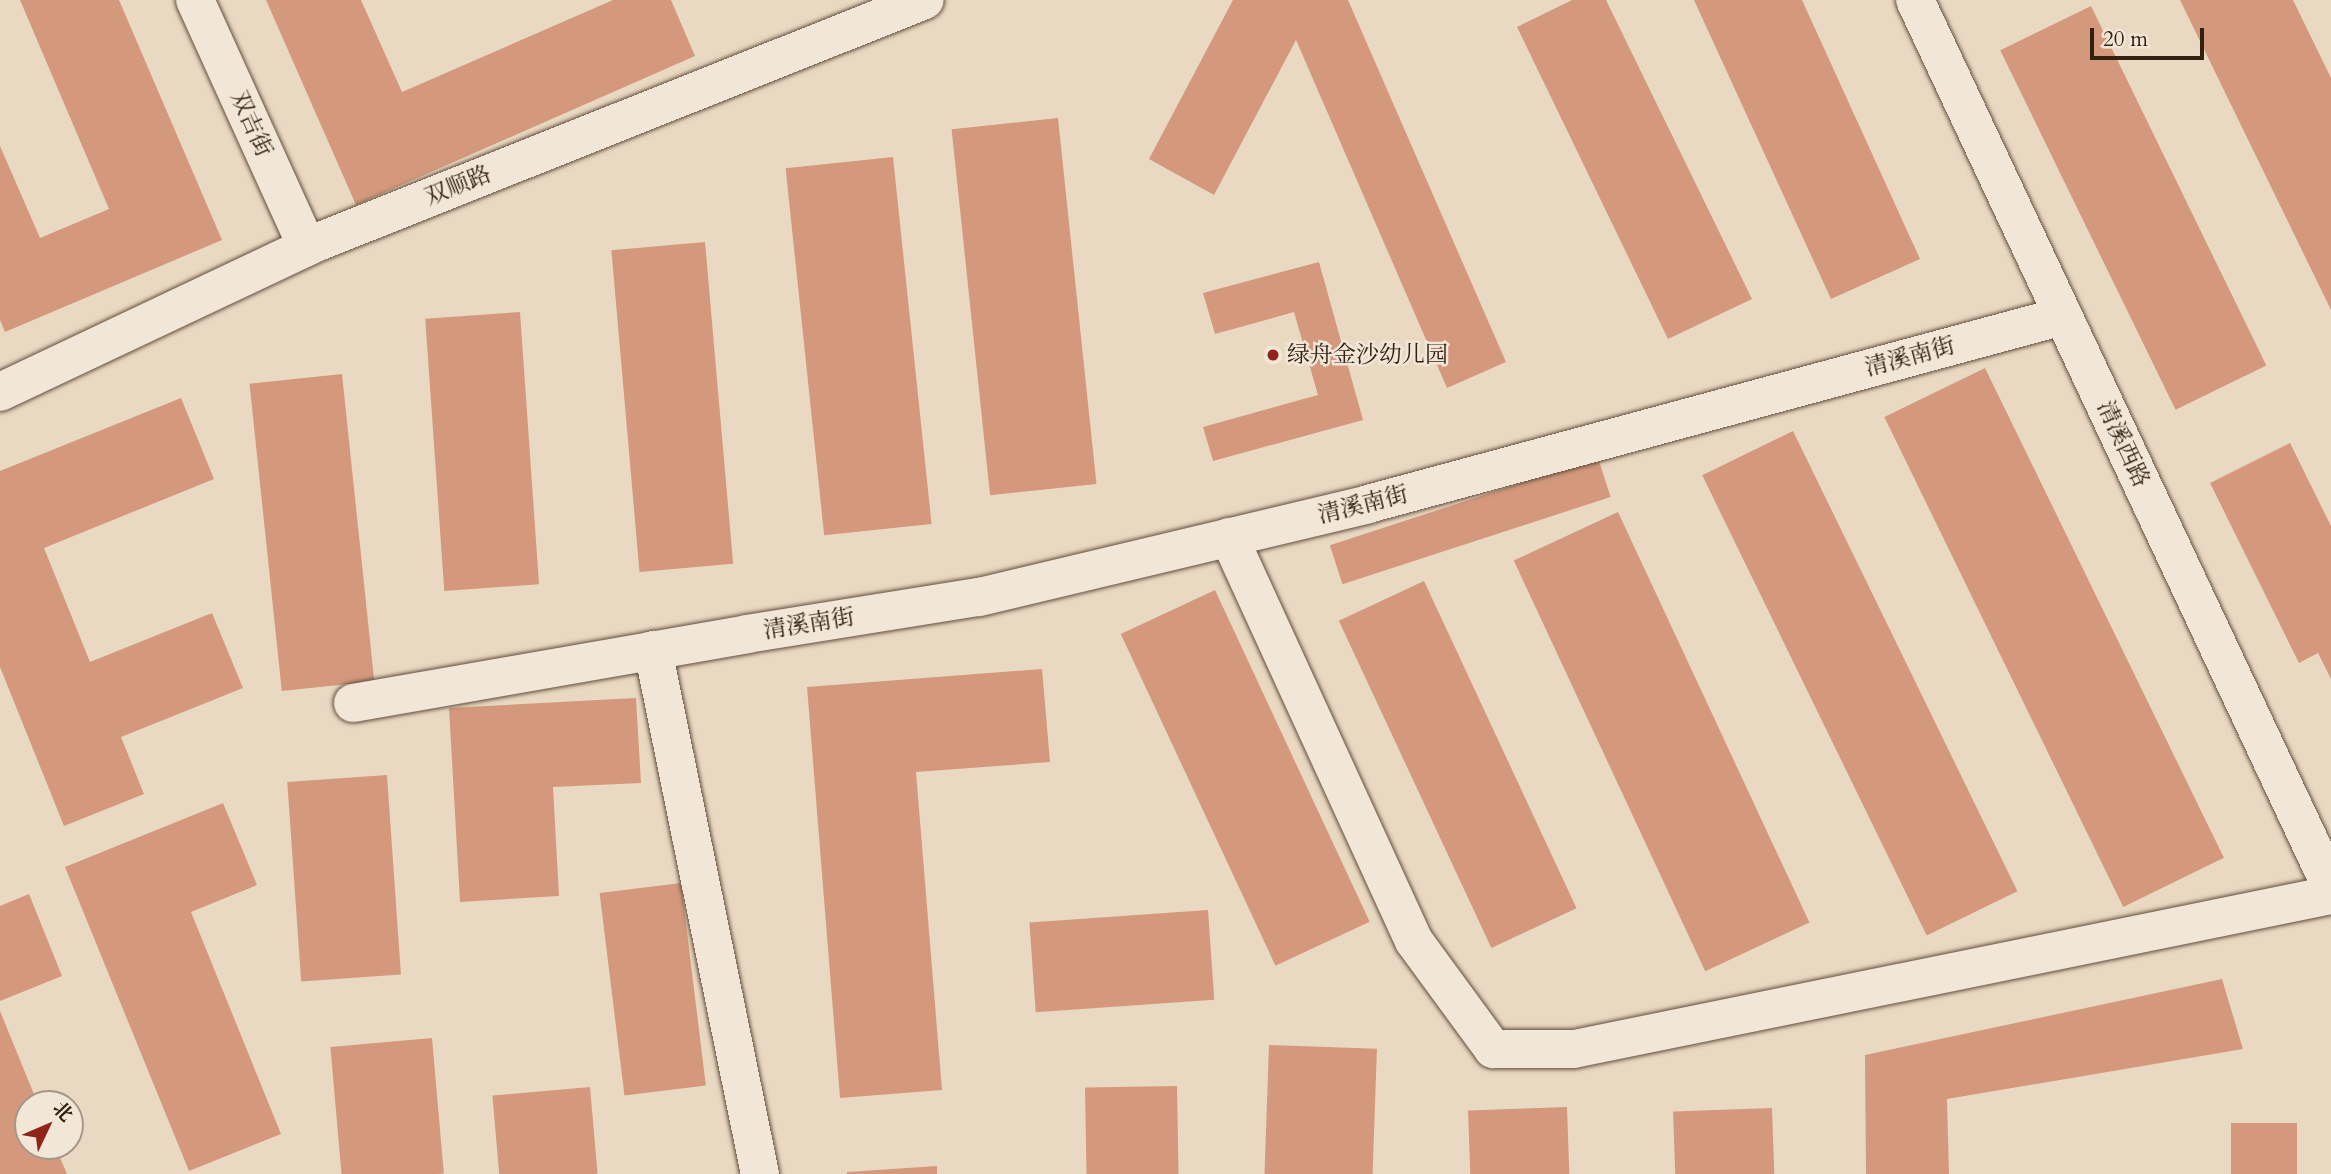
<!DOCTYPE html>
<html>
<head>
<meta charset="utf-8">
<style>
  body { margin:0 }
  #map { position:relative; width:2331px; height:1174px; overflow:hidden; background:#ead9c2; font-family:Cardo,"Noto Serif SC",serif }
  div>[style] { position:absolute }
  .building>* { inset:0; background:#d4997c; transform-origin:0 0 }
  .roads { filter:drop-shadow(0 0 2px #624e3c) drop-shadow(0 0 2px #624e3c) }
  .minor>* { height:38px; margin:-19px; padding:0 19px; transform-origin:19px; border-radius:19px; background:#f1e6d7 }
  .dots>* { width:19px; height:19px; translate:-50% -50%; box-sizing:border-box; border:4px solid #f1e6d7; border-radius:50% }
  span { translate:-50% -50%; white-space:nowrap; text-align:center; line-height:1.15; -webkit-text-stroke:5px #f1e6d7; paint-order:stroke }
  .street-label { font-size:23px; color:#34200f }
  .poi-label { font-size:23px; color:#34200f }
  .left { translate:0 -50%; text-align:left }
  .north { position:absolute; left:14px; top:1090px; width:70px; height:70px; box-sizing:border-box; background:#f1e6d7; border:2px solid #a59787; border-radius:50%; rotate:46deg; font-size:19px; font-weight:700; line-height:28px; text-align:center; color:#34200f }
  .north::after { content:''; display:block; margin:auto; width:24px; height:32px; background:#8f2418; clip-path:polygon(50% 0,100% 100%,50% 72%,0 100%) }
  .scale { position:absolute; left:2090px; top:28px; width:114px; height:32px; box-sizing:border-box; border:4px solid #34200f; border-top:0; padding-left:9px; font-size:21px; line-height:24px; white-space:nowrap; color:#34200f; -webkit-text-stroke:5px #f1e6d7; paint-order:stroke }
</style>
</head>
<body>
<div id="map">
  <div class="building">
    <i style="clip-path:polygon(20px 0,119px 0,222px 240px,5px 332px,0 320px,0 146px,40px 238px,109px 209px)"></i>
    <i style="clip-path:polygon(266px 0,361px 0,402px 92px,613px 0,671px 0,695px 56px,356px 205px)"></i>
    <i style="clip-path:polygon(1233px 0,1348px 0,1506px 362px,1447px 388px,1296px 40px,1214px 195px,1149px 159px)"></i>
    <i style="clip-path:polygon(1572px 0,1606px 0,1752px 299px,1668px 339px,1517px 27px)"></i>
    <i style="clip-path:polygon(1694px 0,1802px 0,1920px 259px,1831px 299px)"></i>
    <i style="clip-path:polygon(2180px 0,2293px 0,2331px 78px,2331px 310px)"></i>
    <i style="left:2091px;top:6px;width:400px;height:101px;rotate:64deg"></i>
    <i style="left:1058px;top:118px;width:368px;height:107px;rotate:84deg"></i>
    <i style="left:893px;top:157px;width:369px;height:108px;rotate:84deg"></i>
    <i style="left:705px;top:242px;width:323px;height:94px;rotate:85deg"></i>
    <i style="clip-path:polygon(1319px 262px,1363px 420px,1213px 461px,1203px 427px,1318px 395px,1294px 312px,1215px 334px,1203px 293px)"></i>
    <i style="left:520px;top:312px;width:273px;height:95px;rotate:86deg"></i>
    <i style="left:1985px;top:368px;width:545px;height:112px;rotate:64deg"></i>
    <i style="left:342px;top:374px;width:309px;height:93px;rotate:84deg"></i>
    <i style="clip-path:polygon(181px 398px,214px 479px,44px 548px,90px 662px,212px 613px,243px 688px,121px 737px,144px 794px,64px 826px,0 667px,0 471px)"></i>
    <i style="left:1793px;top:431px;width:512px;height:101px;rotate:64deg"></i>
    <i style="clip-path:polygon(2290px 443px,2331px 526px,2331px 679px,2318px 653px,2299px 663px,2210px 483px)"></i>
    <i style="left:1598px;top:458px;width:41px;height:282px;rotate:72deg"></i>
    <i style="left:1618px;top:512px;width:453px;height:115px;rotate:65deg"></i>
    <i style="left:1424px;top:581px;width:361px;height:94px;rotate:65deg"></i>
    <i style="left:1215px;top:590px;width:366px;height:104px;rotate:65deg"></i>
    <i style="clip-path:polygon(1042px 669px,1050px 762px,916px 772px,942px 1090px,840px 1098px,807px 687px)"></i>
    <i style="clip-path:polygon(636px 698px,641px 783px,553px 787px,559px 896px,460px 902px,449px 708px)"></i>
    <i style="left:387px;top:775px;width:200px;height:100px;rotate:86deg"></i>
    <i style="clip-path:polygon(223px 803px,257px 885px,191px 912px,281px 1134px,189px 1171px,65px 867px)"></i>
    <i style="left:681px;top:883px;width:204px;height:82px;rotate:83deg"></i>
    <i style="clip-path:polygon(29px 894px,62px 976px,0 1001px,0 906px)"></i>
    <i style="left:1208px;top:910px;width:90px;height:179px;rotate:86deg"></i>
    <i style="clip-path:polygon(2222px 979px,2243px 1049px,1947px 1099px,1949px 1174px,1866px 1174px,1865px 1055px)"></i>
    <i style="clip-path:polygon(0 1011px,38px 1104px,28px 1104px,28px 1146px,55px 1146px,67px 1174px,0 1174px)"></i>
    <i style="left:432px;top:1038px;width:136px;height:102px;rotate:85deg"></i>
    <i style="left:1269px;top:1045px;width:108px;height:129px;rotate:2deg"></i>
    <i style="left:1177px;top:1086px;width:88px;height:92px;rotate:89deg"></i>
    <i style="left:590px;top:1087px;width:87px;height:98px;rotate:85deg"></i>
    <i style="left:1567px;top:1107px;width:67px;height:99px;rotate:88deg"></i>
    <i style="left:1772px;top:1108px;width:66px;height:99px;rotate:88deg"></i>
    <i style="left:2231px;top:1123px;width:66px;height:51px"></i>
    <i style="clip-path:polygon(937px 1166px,937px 1174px,847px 1174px,847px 1172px)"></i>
  </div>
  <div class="roads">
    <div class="minor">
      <i style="left:195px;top:0;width:271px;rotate:65.6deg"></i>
      <i style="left:1915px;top:0;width:980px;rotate:64.87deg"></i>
      <i style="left:0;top:392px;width:352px;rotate:-25.3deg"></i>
      <i style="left:318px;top:242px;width:653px;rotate:-21.74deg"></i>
      <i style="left:1229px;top:537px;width:444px;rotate:65.4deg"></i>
      <i style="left:1414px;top:941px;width:134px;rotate:53.8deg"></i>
      <i style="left:1493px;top:1049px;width:81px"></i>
      <i style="left:1574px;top:1049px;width:773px;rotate:-11.5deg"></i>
      <i style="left:653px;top:650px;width:535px;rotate:78.46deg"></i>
      <i style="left:353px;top:703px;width:400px;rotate:-9.9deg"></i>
      <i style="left:747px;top:634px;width:235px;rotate:-9.1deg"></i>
      <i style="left:979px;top:597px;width:400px;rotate:-13.4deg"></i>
      <i style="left:1368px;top:504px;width:720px;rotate:-15.14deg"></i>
    </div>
  </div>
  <div class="dots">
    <i style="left:1273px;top:355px;background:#8f2418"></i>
  </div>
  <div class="street-label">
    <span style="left:251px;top:124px;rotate:66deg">双吉街</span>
    <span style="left:458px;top:186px;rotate:-22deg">双顺路</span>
    <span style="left:1910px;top:357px;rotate:-15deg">清溪南街</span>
    <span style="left:2123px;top:444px;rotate:65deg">清溪西路</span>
    <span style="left:1363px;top:505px;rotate:-14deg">清溪南街</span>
    <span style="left:809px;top:624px;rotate:-9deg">清溪南街</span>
  </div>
  <div class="poi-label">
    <span class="left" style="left:1287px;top:355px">绿舟金沙幼儿园</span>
  </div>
  <div class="north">北</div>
  <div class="scale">20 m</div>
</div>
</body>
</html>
